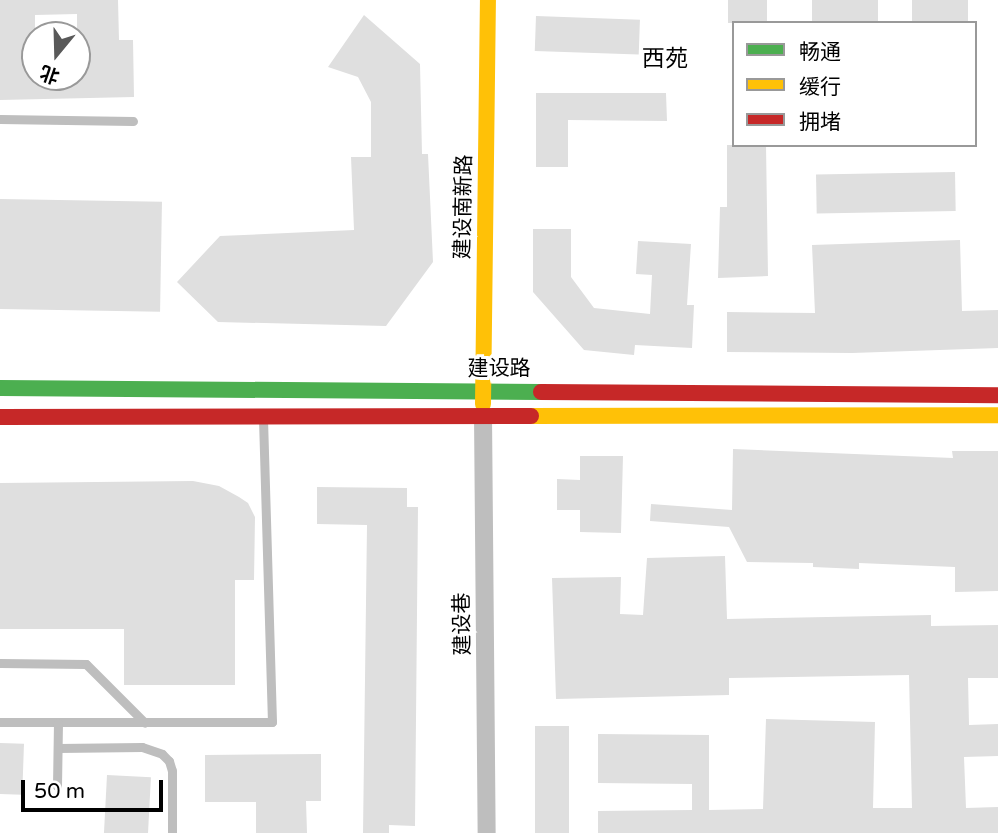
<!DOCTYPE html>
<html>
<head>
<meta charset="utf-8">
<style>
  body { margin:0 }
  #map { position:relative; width:998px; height:833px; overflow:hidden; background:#fff; font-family:"Varela Round","Noto Sans SC",sans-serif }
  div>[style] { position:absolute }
  .building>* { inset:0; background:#dfdfdf; transform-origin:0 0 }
  .lane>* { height:9px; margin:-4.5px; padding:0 4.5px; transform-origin:4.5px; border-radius:4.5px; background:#bebebe }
  .street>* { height:18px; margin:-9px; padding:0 9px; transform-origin:9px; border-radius:9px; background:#bebebe }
  .fast>* { height:16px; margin:-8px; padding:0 8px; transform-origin:8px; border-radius:8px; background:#4caf50 }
  .slow>* { height:16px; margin:-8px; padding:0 8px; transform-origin:8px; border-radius:8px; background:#ffc107 }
  .jam>* { height:16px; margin:-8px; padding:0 8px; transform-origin:8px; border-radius:8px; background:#c62828 }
  span { translate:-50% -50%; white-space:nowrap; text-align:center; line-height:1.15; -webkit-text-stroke:6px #fff; paint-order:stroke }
  .street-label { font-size:21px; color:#000 }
  .neighbourhood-label { font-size:23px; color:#000 }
  .legend { position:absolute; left:732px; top:21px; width:245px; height:126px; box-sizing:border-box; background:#fff; border:2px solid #999; margin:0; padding:9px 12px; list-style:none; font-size:21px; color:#000 }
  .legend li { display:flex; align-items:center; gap:14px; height:35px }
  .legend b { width:35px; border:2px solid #999 }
  .north { position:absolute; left:21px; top:21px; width:70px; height:70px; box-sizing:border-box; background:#fff; border:2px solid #999; border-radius:50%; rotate:199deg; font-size:19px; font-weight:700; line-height:28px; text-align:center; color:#000 }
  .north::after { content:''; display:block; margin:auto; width:24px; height:32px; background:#595959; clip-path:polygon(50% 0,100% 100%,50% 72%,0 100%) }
  .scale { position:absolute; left:21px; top:780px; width:142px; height:32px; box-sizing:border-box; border:4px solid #000; border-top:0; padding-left:9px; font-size:21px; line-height:24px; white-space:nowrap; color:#000; -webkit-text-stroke:5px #fff; paint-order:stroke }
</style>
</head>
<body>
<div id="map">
  <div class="building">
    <i style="clip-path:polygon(evenodd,0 0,118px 0,119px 40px,133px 40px,134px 97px,0 100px,0 0,77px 14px,77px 77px,35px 77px,35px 15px,77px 14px)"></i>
    <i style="left:728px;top:0;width:39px;height:23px"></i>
    <i style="left:812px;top:0;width:66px;height:23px"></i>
    <i style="left:912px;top:0;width:56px;height:22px"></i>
    <i style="clip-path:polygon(364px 15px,420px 64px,422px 154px,428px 154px,433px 262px,386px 326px,218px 322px,177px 282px,220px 236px,354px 230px,351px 157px,371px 157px,371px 102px,358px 77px,328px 67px)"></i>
    <i style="left:536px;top:16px;width:104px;height:35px;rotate:2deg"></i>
    <i style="clip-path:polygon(536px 93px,666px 93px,667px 121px,568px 120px,568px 167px,536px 167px)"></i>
    <i style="clip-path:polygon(727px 145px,766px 145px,768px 276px,718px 278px,720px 207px,727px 207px)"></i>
    <i style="left:955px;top:172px;width:39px;height:139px;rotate:89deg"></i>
    <i style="left:0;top:199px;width:162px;height:110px;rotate:1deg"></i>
    <i style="clip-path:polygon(533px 229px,571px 229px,571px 277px,594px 308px,650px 314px,652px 275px,636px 274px,638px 241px,691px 244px,687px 305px,694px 305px,692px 348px,635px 345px,634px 355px,584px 350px,533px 292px)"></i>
    <i style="clip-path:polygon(960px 240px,962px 311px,998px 310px,998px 348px,852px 353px,727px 352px,727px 312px,815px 313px,812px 245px)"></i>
    <i style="clip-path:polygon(733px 449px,953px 458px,952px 451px,998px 451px,998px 591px,955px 592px,955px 567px,859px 563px,859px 569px,813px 567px,813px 563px,747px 562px,729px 527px,650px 521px,651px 504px,732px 510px)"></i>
    <i style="clip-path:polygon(580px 456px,623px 456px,621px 533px,580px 532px,580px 510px,557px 510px,557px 479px,580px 480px)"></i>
    <i style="clip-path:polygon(193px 481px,219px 486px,239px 497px,248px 503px,255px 517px,254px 580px,235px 580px,235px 685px,124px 685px,124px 629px,0 629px,0 483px)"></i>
    <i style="clip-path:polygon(317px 487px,407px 488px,407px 507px,418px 507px,415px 826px,389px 825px,389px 833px,363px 833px,367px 525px,317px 524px)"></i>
    <i style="clip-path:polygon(725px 556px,727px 619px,931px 615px,931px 626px,998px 625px,998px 678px,968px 678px,969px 725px,998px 724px,998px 756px,964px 757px,966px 808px,998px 807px,998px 833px,598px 833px,598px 811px,692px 810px,692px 784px,598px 783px,598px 734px,709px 735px,709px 810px,763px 809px,766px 719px,875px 722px,873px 808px,912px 808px,909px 675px,729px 678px,729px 695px,556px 699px,552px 578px,621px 577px,620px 614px,643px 615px,647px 558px)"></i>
    <i style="left:535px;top:726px;width:34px;height:107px"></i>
    <i style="left:0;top:743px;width:24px;height:51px;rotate:2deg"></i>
    <i style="clip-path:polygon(321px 754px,321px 801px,306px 801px,307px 833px,256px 833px,256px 802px,205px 802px,205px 755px)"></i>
    <i style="left:107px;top:775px;width:44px;height:58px;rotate:3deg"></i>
  </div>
  <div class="lane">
    <i style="left:0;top:119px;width:133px;rotate:0.9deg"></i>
    <i style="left:0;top:663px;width:86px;rotate:0.7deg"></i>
    <i style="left:86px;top:664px;width:83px;rotate:45deg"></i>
    <i style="left:0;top:722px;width:272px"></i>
    <i style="left:272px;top:722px;width:304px;rotate:-91.7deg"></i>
    <i style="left:58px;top:748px;width:84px;rotate:-0.7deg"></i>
    <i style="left:142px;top:747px;width:21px;rotate:19deg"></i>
    <i style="left:162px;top:754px;width:10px;rotate:45deg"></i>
    <i style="left:169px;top:761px;width:10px;rotate:73deg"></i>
    <i style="left:172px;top:771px;width:62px;rotate:90deg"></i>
    <i style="left:57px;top:786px;width:63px;rotate:-89.1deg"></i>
  </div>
  <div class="street">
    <i style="left:483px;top:415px;width:418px;rotate:89.5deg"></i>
  </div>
  <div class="fast">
    <i style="left:0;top:388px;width:541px;rotate:0.42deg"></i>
  </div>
  <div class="slow">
    <i style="left:483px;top:404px;width:404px;rotate:-89.3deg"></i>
    <i style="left:531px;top:416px;width:467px;rotate:-0.1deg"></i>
  </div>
  <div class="jam">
    <i style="left:541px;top:392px;width:457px;rotate:0.4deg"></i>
    <i style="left:0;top:417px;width:531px;rotate:-0.11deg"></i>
  </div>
  <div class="street-label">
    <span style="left:464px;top:207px;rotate:-89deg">建设南新路</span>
    <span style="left:499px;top:369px">建设路</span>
    <span style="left:463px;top:624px;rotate:-91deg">建设巷</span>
  </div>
  <div class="neighbourhood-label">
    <span style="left:665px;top:59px">西苑</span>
  </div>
  <ul class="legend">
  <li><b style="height:9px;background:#4caf50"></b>畅通</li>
  <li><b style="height:9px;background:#ffc107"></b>缓行</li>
  <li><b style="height:9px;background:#c62828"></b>拥堵</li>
  </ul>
  <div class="north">北</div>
  <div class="scale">50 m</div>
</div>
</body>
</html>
